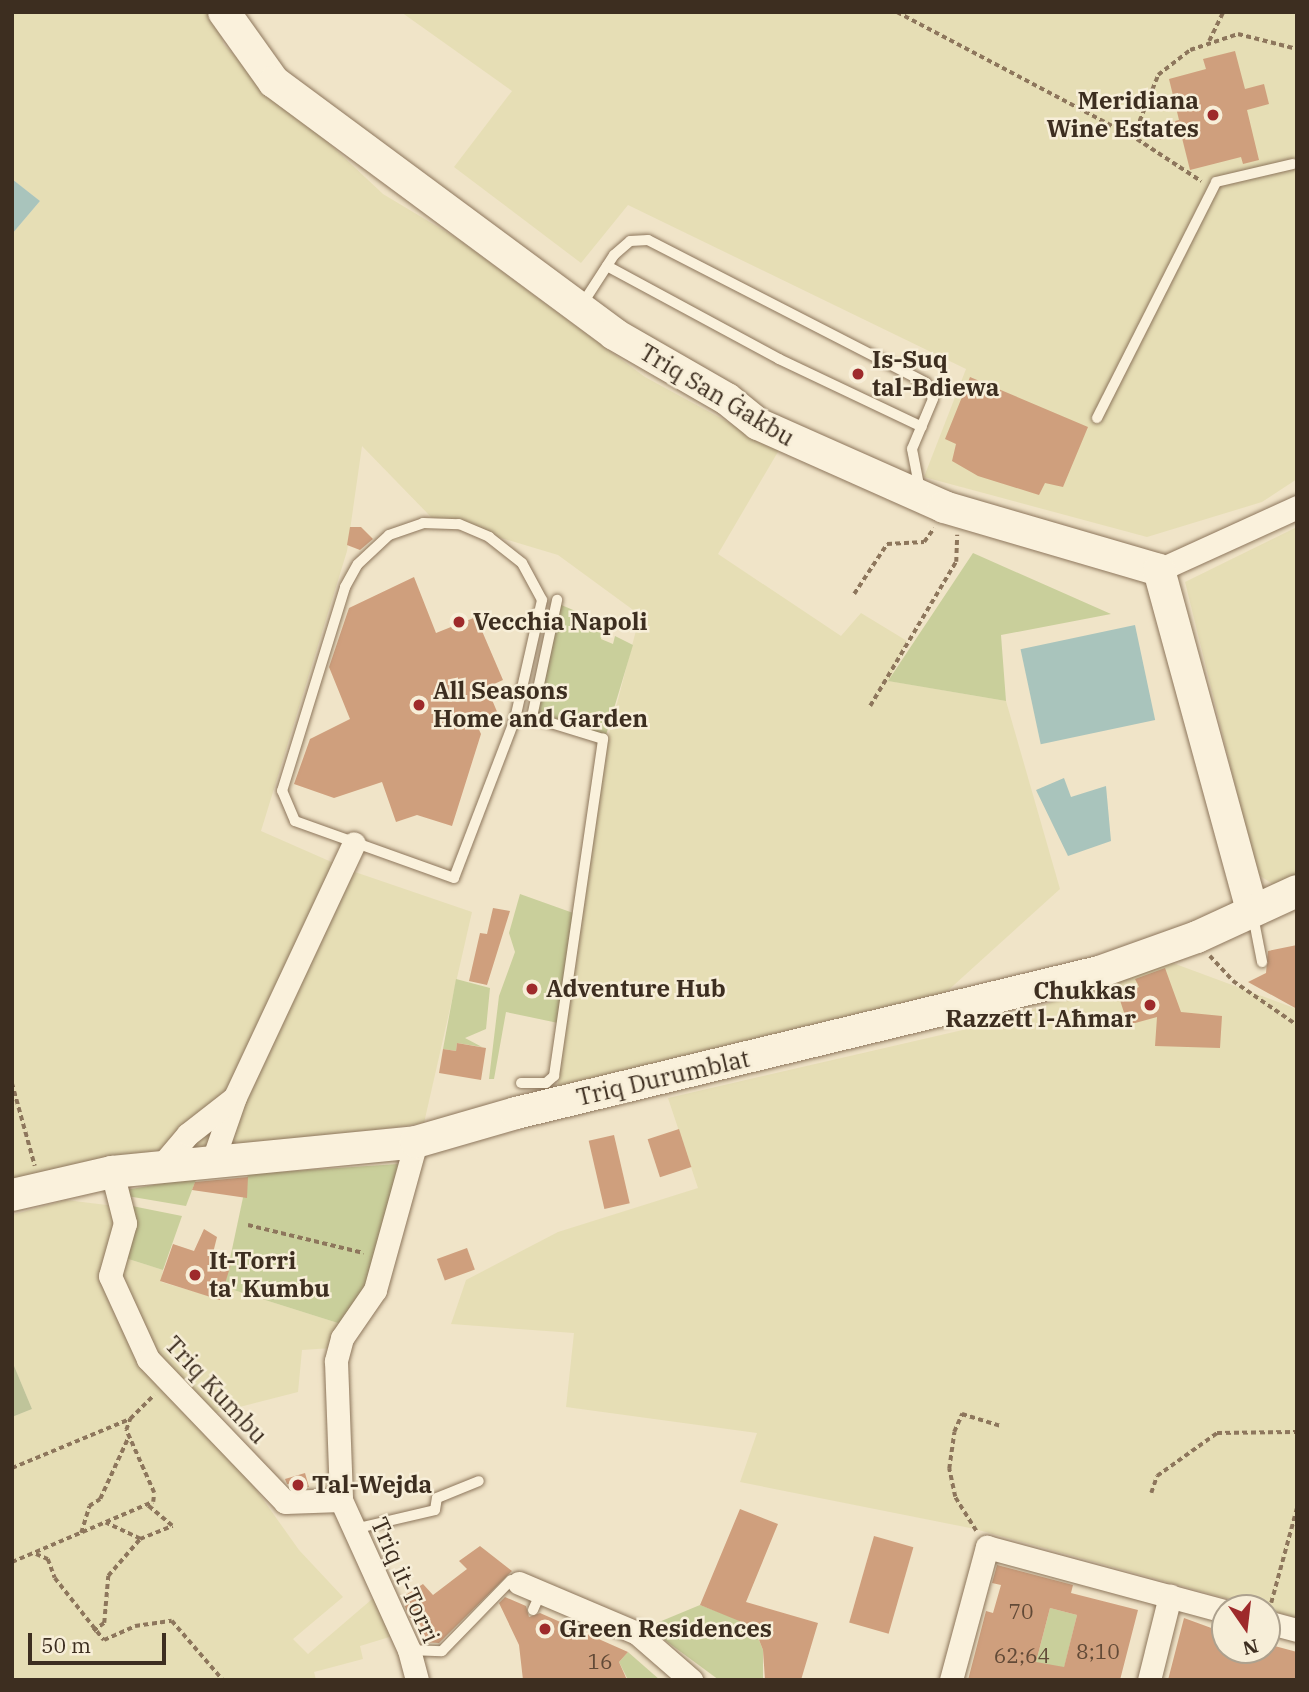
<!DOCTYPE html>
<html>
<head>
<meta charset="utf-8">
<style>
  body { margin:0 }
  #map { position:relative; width:1309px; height:1692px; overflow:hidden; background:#f0e4c8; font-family:"IBM Plex Serif",serif }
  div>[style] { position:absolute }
  .farmland>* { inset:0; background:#e6deb5 }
  .green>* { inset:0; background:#c9cf9b }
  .cemetery>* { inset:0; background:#bfc49a }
  .water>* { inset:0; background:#a9c4bc; transform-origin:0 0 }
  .building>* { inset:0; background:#cf9f7d; transform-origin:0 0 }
  .path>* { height:3.5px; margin-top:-1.75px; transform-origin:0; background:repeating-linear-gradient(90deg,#8d765c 0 5px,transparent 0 8.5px) }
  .roads { filter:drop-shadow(0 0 2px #8d765c) drop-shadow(0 0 2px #8d765c) }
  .lane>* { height:10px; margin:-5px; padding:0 5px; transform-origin:5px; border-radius:5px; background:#faf1dc }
  .street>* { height:23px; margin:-11.5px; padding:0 11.5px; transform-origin:11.5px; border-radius:11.5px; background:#faf1dc }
  .secondary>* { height:32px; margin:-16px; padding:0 16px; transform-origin:16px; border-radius:16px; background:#faf1dc }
  .dots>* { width:19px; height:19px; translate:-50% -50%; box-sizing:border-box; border:4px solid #f7eed8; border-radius:50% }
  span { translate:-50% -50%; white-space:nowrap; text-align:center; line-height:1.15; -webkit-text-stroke:5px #f7eed8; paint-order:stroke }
  .number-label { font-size:21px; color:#624a37 }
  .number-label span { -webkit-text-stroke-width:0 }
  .poi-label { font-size:24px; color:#3d2e20; font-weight:700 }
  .right { translate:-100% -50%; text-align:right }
  .left { translate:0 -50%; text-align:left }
  .street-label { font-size:24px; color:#3d2e20 }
  .frame { position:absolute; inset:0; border:14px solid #3d2e20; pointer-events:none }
  .north { position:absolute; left:1211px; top:1594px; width:70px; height:70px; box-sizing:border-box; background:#f7eed8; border:2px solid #ada18e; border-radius:50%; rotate:166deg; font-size:19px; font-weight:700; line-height:28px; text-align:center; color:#3d2e20 }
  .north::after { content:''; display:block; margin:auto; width:24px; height:32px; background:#9e2a2b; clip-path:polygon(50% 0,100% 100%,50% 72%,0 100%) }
  .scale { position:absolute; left:28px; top:1633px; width:138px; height:32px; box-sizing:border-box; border:4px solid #3d2e20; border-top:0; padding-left:9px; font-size:21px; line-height:24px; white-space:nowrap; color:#3d2e20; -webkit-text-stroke:5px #f7eed8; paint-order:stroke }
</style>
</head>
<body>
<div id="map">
  <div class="farmland">
    <i style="clip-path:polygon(12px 12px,213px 12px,224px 45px,383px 194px,458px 239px,645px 377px,779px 450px,718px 554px,841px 636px,861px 613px,907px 641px,889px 681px,1006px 701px,1060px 889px,933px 1004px,557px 1090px,600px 790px,595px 788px,640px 615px,558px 555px,431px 517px,362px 446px,347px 551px,261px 831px,352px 871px,472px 912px,424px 1123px,12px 1183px,12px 234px,40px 201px,12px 179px)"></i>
    <i style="clip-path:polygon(401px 12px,1297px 12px,1297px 479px,1262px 502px,1147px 537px,924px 477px,966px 369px,628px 205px,581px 263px,454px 167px,512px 91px)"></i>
    <i style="clip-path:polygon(1297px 527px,1297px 881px,1279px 888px,1257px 874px,1185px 582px)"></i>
    <i style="clip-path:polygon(1162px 959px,1297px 1009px,1297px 1618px,975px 1529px,740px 1482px,757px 1433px,566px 1407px,574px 1333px,451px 1324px,466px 1280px,558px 1232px,698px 1188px,668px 1098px,1006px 1020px)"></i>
    <i style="clip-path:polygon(66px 1200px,115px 1206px,108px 1300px,135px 1353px,240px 1467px,299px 1550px,343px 1597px,293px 1639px,308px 1654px,378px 1594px,396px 1635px,360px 1646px,363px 1659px,314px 1672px,316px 1680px,12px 1680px,12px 1417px,32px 1409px,12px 1361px,12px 1215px)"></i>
    <i style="clip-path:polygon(119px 1256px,163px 1270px,161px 1282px,220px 1299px,224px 1287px,341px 1324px,332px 1348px,302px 1350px,298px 1392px,205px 1416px,153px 1360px,119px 1296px)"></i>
  </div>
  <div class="green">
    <i style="clip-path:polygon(973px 553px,1111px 614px,1001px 635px,1006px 701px,888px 681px)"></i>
    <i style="clip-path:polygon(559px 604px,606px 624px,601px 639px,613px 644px,615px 636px,633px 645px,606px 735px,536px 714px)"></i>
    <i style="clip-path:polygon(520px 894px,576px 914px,558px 1023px,506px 1012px,494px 1079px,489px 1079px,499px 996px,515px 952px,509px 933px)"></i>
    <i style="clip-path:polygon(456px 979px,490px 988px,486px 1029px,465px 1038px,482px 1047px,457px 1043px,456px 1051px,443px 1049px)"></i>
    <i style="clip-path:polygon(398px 1164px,368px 1289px,341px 1324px,224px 1287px,248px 1174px)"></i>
    <i style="clip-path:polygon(197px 1177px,186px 1206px,127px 1196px,126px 1190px)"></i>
    <i style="clip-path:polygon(127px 1205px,182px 1216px,163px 1270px,119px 1256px)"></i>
    <i style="clip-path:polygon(700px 1605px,753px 1625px,763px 1650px,763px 1680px,719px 1680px,647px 1627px)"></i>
    <i style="clip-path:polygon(1050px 1608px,1077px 1615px,1061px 1680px,1036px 1662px)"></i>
    <i style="clip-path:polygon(628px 1652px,660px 1680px,628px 1680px,619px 1662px)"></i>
  </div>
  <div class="cemetery">
    <i style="clip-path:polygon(12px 1361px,32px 1409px,12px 1417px)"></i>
  </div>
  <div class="water">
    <i style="clip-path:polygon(12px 179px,40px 201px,12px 234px)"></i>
    <i style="left:1135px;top:625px;width:97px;height:117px;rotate:78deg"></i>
    <i style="clip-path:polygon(1064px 778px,1071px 797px,1106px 786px,1111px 841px,1068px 856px,1036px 790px)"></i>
  </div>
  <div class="building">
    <i style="clip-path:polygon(1235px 51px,1245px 89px,1264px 84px,1269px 104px,1247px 110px,1259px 160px,1243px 164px,1241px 157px,1190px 170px,1181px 134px,1160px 140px,1156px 126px,1179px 120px,1169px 79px,1206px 69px,1203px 59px)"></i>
    <i style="clip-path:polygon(970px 377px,1088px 427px,1063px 487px,1045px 483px,1039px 495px,978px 476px,952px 461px,956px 444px,945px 439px)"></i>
    <i style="clip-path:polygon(350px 527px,361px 527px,373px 539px,360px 550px,347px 545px)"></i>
    <i style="clip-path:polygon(414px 577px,436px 633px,476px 617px,503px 680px,494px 684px,498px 692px,490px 695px,498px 714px,476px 723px,481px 734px,452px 826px,417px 815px,396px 822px,382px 782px,334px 798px,294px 784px,310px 739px,350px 719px,329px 667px,349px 608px)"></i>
    <i style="clip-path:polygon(493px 908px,510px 911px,487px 985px,469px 981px,480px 933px,487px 934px)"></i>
    <i style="clip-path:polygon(1297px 945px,1297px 1009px,1248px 982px,1266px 973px,1268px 951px)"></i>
    <i style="clip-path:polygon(1165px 968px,1181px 1012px,1222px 1016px,1220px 1048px,1155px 1046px,1157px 1017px,1128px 1025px,1119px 997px,1139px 987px,1135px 979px)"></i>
    <i style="clip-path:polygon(457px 1043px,486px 1048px,481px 1080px,439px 1073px,443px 1049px,456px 1051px)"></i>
    <i style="left:679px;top:1129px;width:40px;height:33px;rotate:72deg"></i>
    <i style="left:614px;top:1135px;width:70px;height:26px;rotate:77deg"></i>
    <i style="clip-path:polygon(248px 1177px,247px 1198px,192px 1190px,195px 1182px)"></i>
    <i style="clip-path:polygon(204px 1229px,217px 1237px,212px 1257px,231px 1264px,220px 1300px,160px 1281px,173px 1244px,194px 1251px)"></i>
    <i style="left:467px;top:1248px;width:23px;height:32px;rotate:70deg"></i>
    <i style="clip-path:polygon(305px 1473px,309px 1487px,287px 1484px,285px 1479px)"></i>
    <i style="clip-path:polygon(740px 1509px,778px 1524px,746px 1602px,818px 1623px,801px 1680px,765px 1680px,763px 1650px,754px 1627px,700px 1605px)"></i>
    <i style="left:874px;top:1536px;width:41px;height:90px;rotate:16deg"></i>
    <i style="clip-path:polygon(480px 1546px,512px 1571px,439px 1643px,421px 1642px,401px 1598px,423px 1584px,433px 1595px,467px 1569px,459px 1561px)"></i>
    <i style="clip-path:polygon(evenodd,997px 1565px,1073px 1585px,1071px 1593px,1138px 1610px,1120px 1680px,968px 1680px,986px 1611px,993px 1613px,1001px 1585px,992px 1583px,997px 1565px,1050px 1608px,1077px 1615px,1064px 1667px,1036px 1662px,1050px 1608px)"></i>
    <i style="clip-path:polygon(505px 1597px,526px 1606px,529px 1617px,540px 1613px,628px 1652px,619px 1662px,627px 1680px,523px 1680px,519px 1645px,499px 1603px)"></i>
    <i style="clip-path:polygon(1184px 1618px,1225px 1633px,1225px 1650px,1267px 1650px,1267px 1644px,1297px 1652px,1297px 1680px,1168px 1680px)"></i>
  </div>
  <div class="path">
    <i style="left:897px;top:12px;width:272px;rotate:27.9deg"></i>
    <i style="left:1137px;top:139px;width:77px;rotate:33.3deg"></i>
    <i style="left:1209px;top:41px;width:32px;rotate:-64deg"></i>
    <i style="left:1133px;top:137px;width:67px;rotate:-68deg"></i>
    <i style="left:1158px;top:75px;width:41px;rotate:-38deg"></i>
    <i style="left:1190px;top:50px;width:51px;rotate:-18.4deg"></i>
    <i style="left:1238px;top:34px;width:61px;rotate:14.3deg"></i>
    <i style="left:854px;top:594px;width:60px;rotate:-56.6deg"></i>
    <i style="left:887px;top:544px;width:37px;rotate:-3deg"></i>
    <i style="left:924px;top:542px;width:17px;rotate:-54deg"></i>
    <i style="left:870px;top:706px;width:168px;rotate:-59.2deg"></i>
    <i style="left:956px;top:562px;width:27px;rotate:-88deg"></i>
    <i style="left:1210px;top:956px;width:34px;rotate:47deg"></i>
    <i style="left:1233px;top:981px;width:78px;rotate:34.5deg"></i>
    <i style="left:12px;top:1083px;width:86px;rotate:74.5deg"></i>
    <i style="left:248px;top:1225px;width:119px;rotate:13.6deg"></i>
    <i style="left:12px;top:1468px;width:128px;rotate:-22.6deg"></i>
    <i style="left:130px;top:1419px;width:34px;rotate:-45deg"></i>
    <i style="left:1151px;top:1493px;width:18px;rotate:-71deg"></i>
    <i style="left:1157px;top:1476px;width:74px;rotate:-35.6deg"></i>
    <i style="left:1217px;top:1433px;width:80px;rotate:-0.7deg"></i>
    <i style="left:976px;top:1531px;width:40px;rotate:-122deg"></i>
    <i style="left:955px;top:1497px;width:29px;rotate:-102deg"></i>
    <i style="left:949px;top:1469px;width:37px;rotate:-82deg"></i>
    <i style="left:954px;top:1432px;width:20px;rotate:-66deg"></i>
    <i style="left:962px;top:1414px;width:41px;rotate:17.1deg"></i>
    <i style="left:81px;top:1533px;width:28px;rotate:-73deg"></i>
    <i style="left:89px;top:1506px;width:13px;rotate:-32deg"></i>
    <i style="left:100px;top:1499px;width:69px;rotate:-65.3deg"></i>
    <i style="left:140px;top:1539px;width:35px;rotate:-22deg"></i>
    <i style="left:172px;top:1526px;width:33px;rotate:-140deg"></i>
    <i style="left:36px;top:1554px;width:13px;rotate:23deg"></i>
    <i style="left:48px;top:1559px;width:20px;rotate:70deg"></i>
    <i style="left:55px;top:1578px;width:79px;rotate:51.7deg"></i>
    <i style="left:104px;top:1640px;width:34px;rotate:-24deg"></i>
    <i style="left:135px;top:1626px;width:37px;rotate:-8deg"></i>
    <i style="left:172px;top:1621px;width:78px;rotate:49.2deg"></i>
    <i style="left:12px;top:1562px;width:153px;rotate:-23.1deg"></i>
    <i style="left:153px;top:1502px;width:9px;rotate:-84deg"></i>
    <i style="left:154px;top:1493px;width:69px;rotate:-114deg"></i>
    <i style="left:126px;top:1430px;width:12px;rotate:-70deg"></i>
    <i style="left:1271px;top:1603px;width:99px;rotate:-74.8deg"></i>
    <i style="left:93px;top:1631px;width:14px;rotate:-36deg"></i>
    <i style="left:104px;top:1623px;width:47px;rotate:-85.1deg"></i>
    <i style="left:108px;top:1576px;width:49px;rotate:-49.1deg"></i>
    <i style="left:140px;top:1539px;width:38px;rotate:-155deg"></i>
  </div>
  <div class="roads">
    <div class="lane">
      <i style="left:607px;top:266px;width:196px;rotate:28.4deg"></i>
      <i style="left:779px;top:359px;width:158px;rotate:25.4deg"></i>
      <i style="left:581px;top:306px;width:61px;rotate:-57.1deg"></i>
      <i style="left:614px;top:255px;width:21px;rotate:-41deg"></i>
      <i style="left:630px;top:241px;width:18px;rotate:-3deg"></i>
      <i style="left:648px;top:240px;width:313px;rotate:27.2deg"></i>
      <i style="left:926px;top:383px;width:17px;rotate:66deg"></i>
      <i style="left:933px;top:399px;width:54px;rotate:112.8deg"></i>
      <i style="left:912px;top:449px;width:42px;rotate:79deg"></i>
      <i style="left:1097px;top:418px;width:264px;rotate:-63.2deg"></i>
      <i style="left:1216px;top:182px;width:79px;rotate:-13.2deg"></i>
      <i style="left:423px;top:523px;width:36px;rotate:2deg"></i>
      <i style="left:459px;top:524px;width:33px;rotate:23deg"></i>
      <i style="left:489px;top:537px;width:42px;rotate:38.2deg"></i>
      <i style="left:522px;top:563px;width:42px;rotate:61.6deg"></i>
      <i style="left:542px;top:600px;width:122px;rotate:102.8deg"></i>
      <i style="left:515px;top:719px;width:170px;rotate:111deg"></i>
      <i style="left:454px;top:878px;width:169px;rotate:-160.3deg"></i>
      <i style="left:295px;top:821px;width:33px;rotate:-113deg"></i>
      <i style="left:282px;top:791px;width:214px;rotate:-72.8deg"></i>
      <i style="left:345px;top:587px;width:26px;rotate:-61deg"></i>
      <i style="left:358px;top:564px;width:42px;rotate:-43.1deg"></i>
      <i style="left:389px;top:535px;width:36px;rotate:-19deg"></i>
      <i style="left:1253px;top:916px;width:47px;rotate:78.9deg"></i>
      <i style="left:521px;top:1083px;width:25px"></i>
      <i style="left:546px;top:1083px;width:11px;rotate:-41deg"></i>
      <i style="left:554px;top:1076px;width:341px;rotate:-81.7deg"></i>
      <i style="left:603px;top:739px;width:74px;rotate:-162.8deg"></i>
      <i style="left:532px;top:717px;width:120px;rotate:-77.9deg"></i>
      <i style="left:354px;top:1529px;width:83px;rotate:-13.2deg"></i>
      <i style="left:435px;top:1510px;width:12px;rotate:-81deg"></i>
      <i style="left:437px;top:1498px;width:45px;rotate:-22deg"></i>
      <i style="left:533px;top:1610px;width:20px;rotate:-66deg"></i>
      <i style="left:409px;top:1650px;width:33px;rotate:2deg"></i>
      <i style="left:442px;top:1651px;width:99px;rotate:-45.8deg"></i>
    </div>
    <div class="street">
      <i style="left:1159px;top:570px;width:152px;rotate:-24.5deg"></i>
      <i style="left:416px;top:1142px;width:154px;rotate:105.5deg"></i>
      <i style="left:375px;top:1290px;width:58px;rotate:124.5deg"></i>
      <i style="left:342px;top:1338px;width:24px;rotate:105deg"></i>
      <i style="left:336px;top:1361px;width:139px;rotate:87.9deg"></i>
      <i style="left:341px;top:1500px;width:165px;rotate:65.6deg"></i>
      <i style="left:409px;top:1650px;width:31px;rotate:75deg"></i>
      <i style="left:213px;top:1160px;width:67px;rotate:-70.8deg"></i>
      <i style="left:235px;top:1097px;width:280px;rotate:-64.9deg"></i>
      <i style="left:161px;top:1166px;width:42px;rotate:-49.8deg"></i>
      <i style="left:188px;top:1134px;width:57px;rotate:-37.9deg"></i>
      <i style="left:112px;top:1172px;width:53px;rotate:75.7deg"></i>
      <i style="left:125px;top:1223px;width:55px;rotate:105.8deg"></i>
      <i style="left:110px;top:1276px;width:91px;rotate:65.4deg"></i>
      <i style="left:148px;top:1359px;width:198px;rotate:46.2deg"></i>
      <i style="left:285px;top:1502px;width:56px;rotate:-2deg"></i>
      <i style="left:519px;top:1583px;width:128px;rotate:23deg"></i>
      <i style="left:637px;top:1633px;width:72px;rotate:41deg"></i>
      <i style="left:1267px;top:1622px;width:31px;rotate:15deg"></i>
      <i style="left:951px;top:1680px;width:138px;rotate:-74.9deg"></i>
      <i style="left:987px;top:1547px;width:246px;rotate:15.1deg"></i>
      <i style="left:1149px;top:1680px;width:87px;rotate:-76deg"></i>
    </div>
    <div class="secondary">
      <i style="left:224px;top:12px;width:86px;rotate:54.5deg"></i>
      <i style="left:274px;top:82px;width:423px;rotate:36.5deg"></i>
      <i style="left:614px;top:334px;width:130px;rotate:29.9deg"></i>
      <i style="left:727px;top:399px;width:40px;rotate:39deg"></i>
      <i style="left:758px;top:424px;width:204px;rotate:24deg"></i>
      <i style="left:944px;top:507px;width:224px;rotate:16.3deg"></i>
      <i style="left:1159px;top:570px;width:352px;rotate:74.7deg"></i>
      <i style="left:12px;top:1195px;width:103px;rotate:-13deg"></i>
      <i style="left:112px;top:1172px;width:305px;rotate:-5.6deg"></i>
      <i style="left:416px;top:1142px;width:104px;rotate:-16.2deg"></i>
      <i style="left:516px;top:1113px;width:600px;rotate:-13.6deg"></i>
      <i style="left:1099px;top:972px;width:104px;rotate:-19.7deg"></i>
      <i style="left:1197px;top:937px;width:110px;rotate:-24.7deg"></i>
    </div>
  </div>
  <div class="dots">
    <i style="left:1213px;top:115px;background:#9e2a2b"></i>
    <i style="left:858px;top:374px;background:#9e2a2b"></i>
    <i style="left:459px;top:622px;background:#9e2a2b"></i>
    <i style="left:419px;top:705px;background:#9e2a2b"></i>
    <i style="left:532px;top:989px;background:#9e2a2b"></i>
    <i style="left:1150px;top:1005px;background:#9e2a2b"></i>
    <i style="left:195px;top:1275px;background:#9e2a2b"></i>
    <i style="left:298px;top:1485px;background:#9e2a2b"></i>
    <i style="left:545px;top:1629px;background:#9e2a2b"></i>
  </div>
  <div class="number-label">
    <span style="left:1021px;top:1611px">70</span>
    <span style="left:1098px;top:1651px">8;10</span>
    <span style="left:1022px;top:1655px">62;64</span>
    <span style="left:600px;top:1661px">16</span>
  </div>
  <div class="poi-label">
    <span class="right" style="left:1199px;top:115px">Meridiana<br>Wine Estates</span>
    <span class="left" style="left:872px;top:374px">Is-Suq<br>tal-Bdiewa</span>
    <span class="left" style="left:473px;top:622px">Vecchia Napoli</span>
    <span class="left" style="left:433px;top:705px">All Seasons<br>Home and Garden</span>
    <span class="left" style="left:546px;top:989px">Adventure Hub</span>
    <span class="right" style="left:1136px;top:1005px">Chukkas<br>Razzett l-Aħmar</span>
    <span class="left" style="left:209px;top:1275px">It-Torri<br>ta' Kumbu</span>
    <span class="left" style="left:312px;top:1485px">Tal-Wejda</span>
    <span class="left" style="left:559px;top:1629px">Green Residences</span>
  </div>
  <div class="street-label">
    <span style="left:717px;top:395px;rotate:31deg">Triq San Ġakbu</span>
    <span style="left:663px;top:1078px;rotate:-13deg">Triq Durumblat</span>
    <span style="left:216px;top:1390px;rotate:47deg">Triq Kumbu</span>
    <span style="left:405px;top:1580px;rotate:66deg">Triq it-Torri</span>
  </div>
  <div class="frame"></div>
  <div class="north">N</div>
  <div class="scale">50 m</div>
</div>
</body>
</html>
